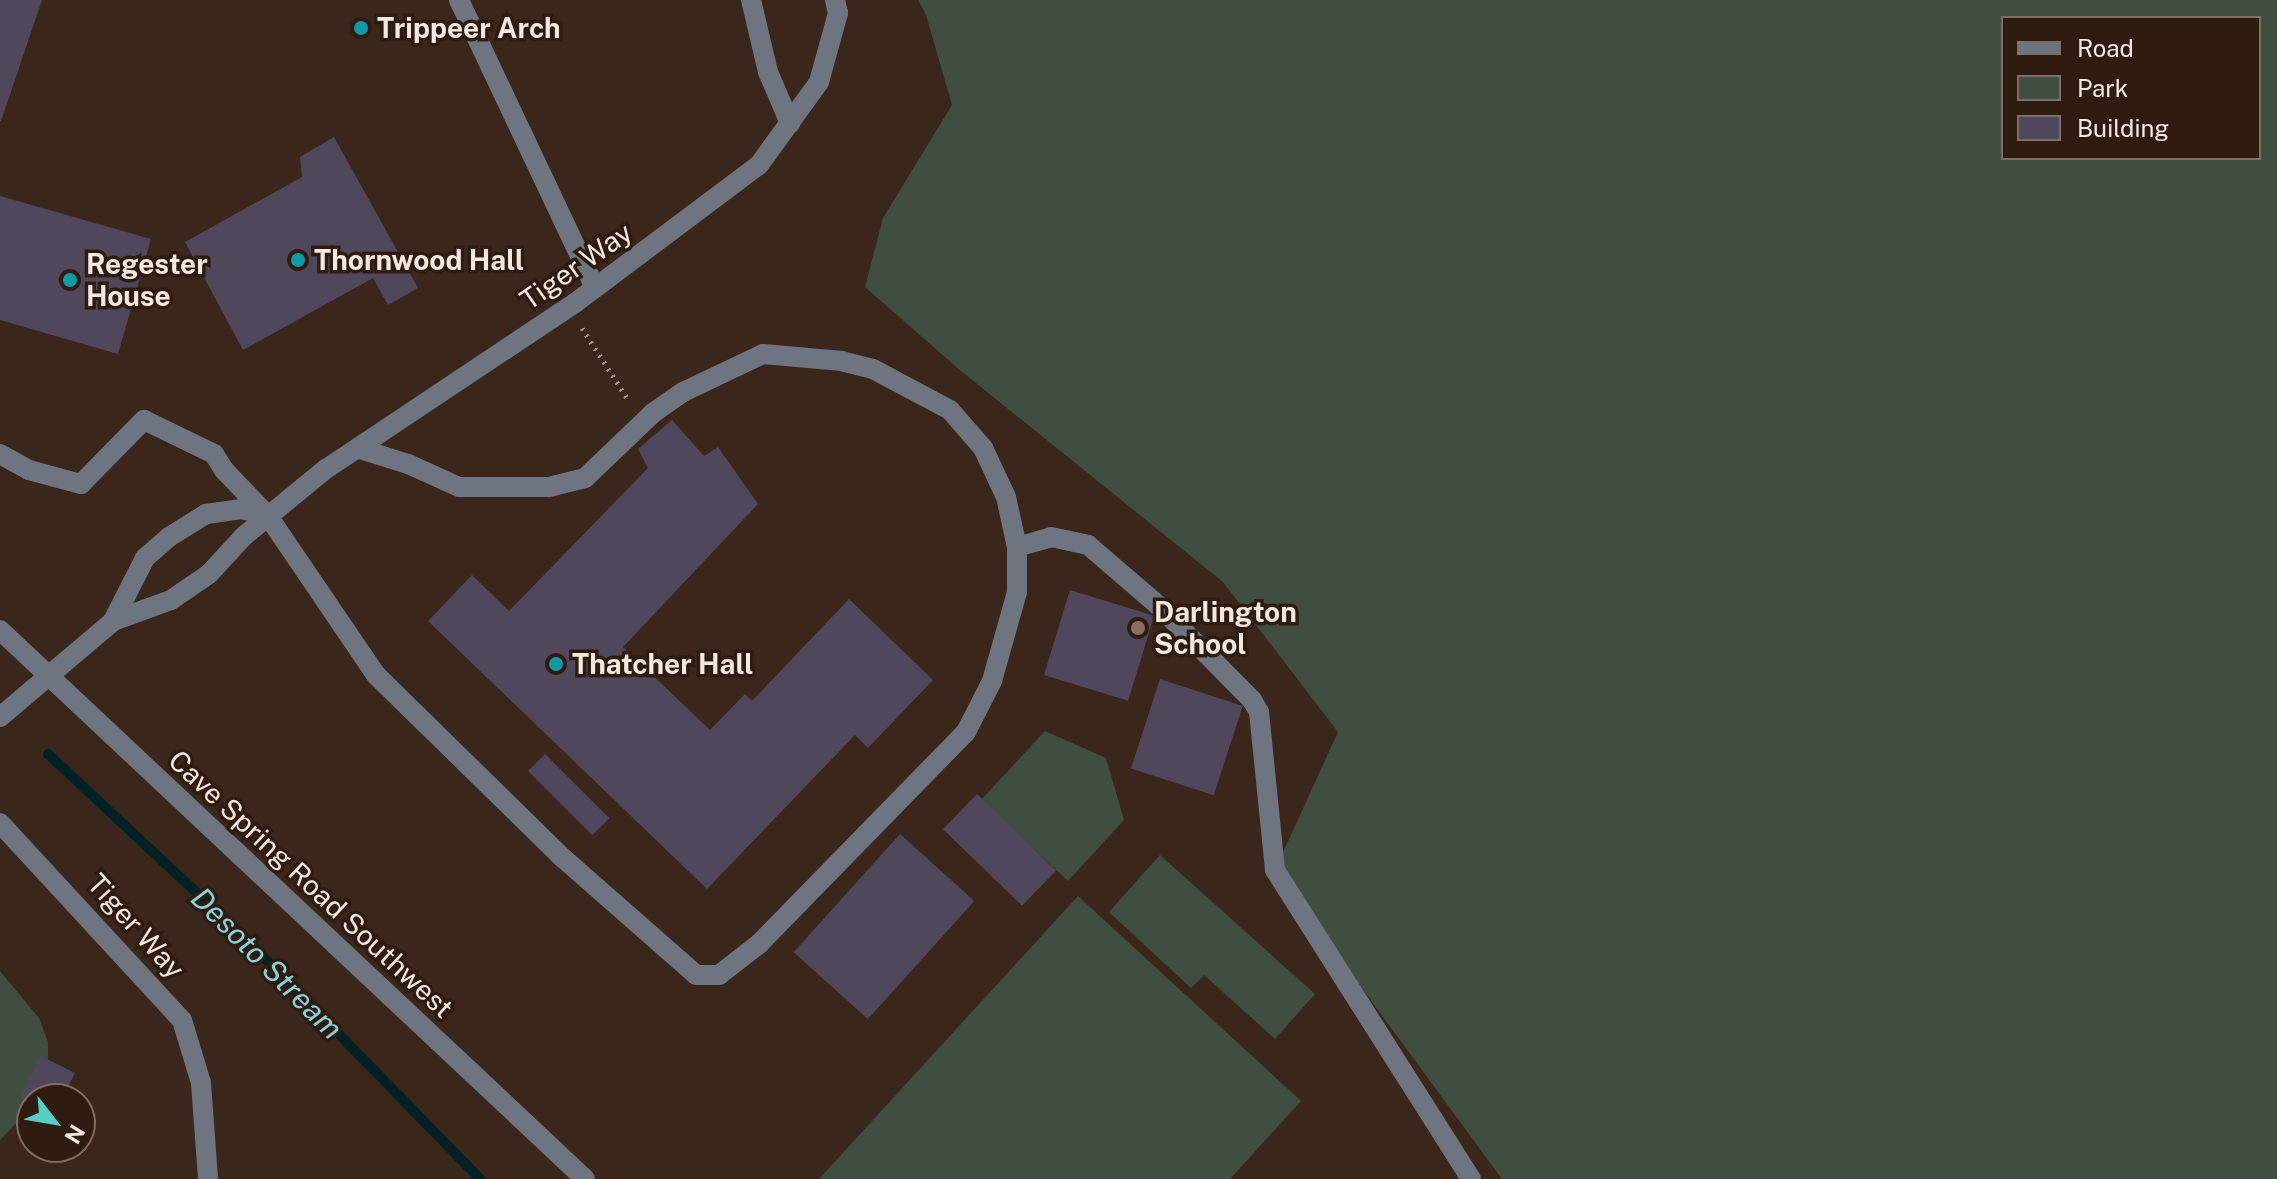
<!DOCTYPE html>
<html>
<head>
<meta charset="utf-8">
<style>
  body { margin:0 }
  #map { position:relative; width:2277px; height:1179px; overflow:hidden; background:#3a261a; font-family:"Public Sans",sans-serif }
  div>[style] { position:absolute }
  .green>* { inset:0; background:#404e40 }
  .stream>* { height:10px; margin:-5px; padding:0 5px; transform-origin:5px; border-radius:5px; background:#022125 }
  .building>* { inset:0; background:#50475c; transform-origin:0 0 }
  .path>* { height:5px; margin-top:-2.5px; transform-origin:0; background:repeating-linear-gradient(90deg,#a08f86 0 2px,transparent 0 8px) }
  .minor>* { height:20px; margin:-10px; padding:0 10px; transform-origin:10px; border-radius:10px; background:#6f7481 }
  .dots>* { width:22px; height:22px; translate:-50% -50%; box-sizing:border-box; border:4px solid #2f1c11; border-radius:50% }
  span { translate:-50% -50%; white-space:nowrap; text-align:center; line-height:1.15; -webkit-text-stroke:7px #2f1c11; paint-order:stroke }
  .poi-label { font-size:28px; color:#f6e8e1; font-weight:700 }
  .left { translate:0 -50%; text-align:left }
  .street-label { font-size:28px; color:#f6e8e1 }
  .water-label { font-size:30px; color:#87d2dd; font-style:italic }
  .legend { position:absolute; left:2001px; top:16px; width:260px; height:144px; box-sizing:border-box; background:#2f1c11; border:2px solid #7f6e64; margin:0; padding:10px 14px; list-style:none; font-size:24px; color:#f6e8e1 }
  .legend li { display:flex; align-items:center; gap:16px; height:40px }
  .legend b { width:40px; border:2px solid #7f6e64 }
  .north { position:absolute; left:16px; top:1083px; width:80px; height:80px; box-sizing:border-box; background:#2f1c11; border:2px solid #7f6e64; border-radius:50%; rotate:121deg; font-size:22px; font-weight:700; line-height:32px; text-align:center; color:#f6e8e1 }
  .north::after { content:''; display:block; margin:auto; width:28px; height:36px; background:#56cec3; clip-path:polygon(50% 0,100% 100%,50% 72%,0 100%) }
</style>
</head>
<body>
<div id="map">
  <div class="green">
    <i style="clip-path:polygon(evenodd,918px 0,2277px 0,2277px 1179px,1502px 1179px,1275px 870px,1338px 732px,1223px 582px,961px 371px,865px 287px,883px 218px,952px 105px,926px 15px,918px 0,2003px 18px,2259px 18px,2259px 158px,2003px 158px,2003px 18px)"></i>
    <i style="clip-path:polygon(1045px 731px,1106px 758px,1124px 820px,1068px 881px,981px 800px)"></i>
    <i style="clip-path:polygon(1160px 855px,1315px 994px,1275px 1039px,1204px 975px,1191px 988px,1109px 912px)"></i>
    <i style="clip-path:polygon(1078px 896px,1301px 1101px,1230px 1179px,819px 1179px)"></i>
    <i style="clip-path:polygon(0 971px,39px 1018px,48px 1042px,48px 1070px,32px 1099px,32px 1107px,0 1140px)"></i>
  </div>
  <div class="stream">
    <i style="left:48px;top:754px;width:268px;rotate:43deg"></i>
    <i style="left:244px;top:937px;width:338px;rotate:45.7deg"></i>
  </div>
  <div class="building">
    <i style="clip-path:polygon(0 0,42px 0,1px 121px,0 121px)"></i>
    <i style="clip-path:polygon(334px 137px,418px 288px,388px 305px,373px 278px,243px 350px,185px 242px,302px 177px,300px 157px)"></i>
    <i style="clip-path:polygon(0 196px,151px 239px,118px 354px,0 320px)"></i>
    <i style="clip-path:polygon(672px 420px,704px 456px,718px 447px,758px 504px,623px 647px,710px 730px,745px 694px,752px 701px,849px 599px,933px 680px,868px 748px,855px 735px,707px 889px,428px 621px,472px 575px,509px 611px,648px 468px,638px 449px)"></i>
    <i style="left:1070px;top:590px;width:88px;height:89px;rotate:17deg"></i>
    <i style="left:1160px;top:679px;width:87px;height:94px;rotate:18deg"></i>
    <i style="left:545px;top:754px;width:91px;height:24px;rotate:45deg"></i>
    <i style="left:977px;top:794px;width:110px;height:49px;rotate:44deg"></i>
    <i style="left:900px;top:834px;width:100px;height:159px;rotate:42deg"></i>
    <i style="clip-path:polygon(41px 1056px,75px 1073px,62px 1099px,32px 1099px,32px 1105px,20px 1100px)"></i>
  </div>
  <div class="path">
    <i style="left:582px;top:328px;width:87px;rotate:57.2deg"></i>
  </div>
  <div class="minor">
    <i style="left:459px;top:0;width:318px;rotate:64.7deg"></i>
    <i style="left:751px;top:0;width:74px;rotate:76.7deg"></i>
    <i style="left:768px;top:72px;width:56px;rotate:66.7deg"></i>
    <i style="left:0;top:454px;width:33px;rotate:29deg"></i>
    <i style="left:29px;top:470px;width:54px;rotate:15.1deg"></i>
    <i style="left:81px;top:484px;width:90px;rotate:-45.5deg"></i>
    <i style="left:144px;top:420px;width:78px;rotate:25.9deg"></i>
    <i style="left:214px;top:454px;width:19px;rotate:58deg"></i>
    <i style="left:224px;top:470px;width:64px;rotate:46.3deg"></i>
    <i style="left:268px;top:516px;width:192px;rotate:55.8deg"></i>
    <i style="left:376px;top:675px;width:262px;rotate:44.4deg"></i>
    <i style="left:563px;top:858px;width:177px;rotate:41.3deg"></i>
    <i style="left:696px;top:975px;width:23px"></i>
    <i style="left:719px;top:975px;width:51px;rotate:-37.8deg"></i>
    <i style="left:759px;top:944px;width:296px;rotate:-45.7deg"></i>
    <i style="left:966px;top:732px;width:57px;rotate:-63deg"></i>
    <i style="left:992px;top:681px;width:92px;rotate:-74.3deg"></i>
    <i style="left:1017px;top:592px;width:45px;rotate:-90deg"></i>
    <i style="left:1017px;top:547px;width:51px;rotate:-102.4deg"></i>
    <i style="left:1006px;top:497px;width:54px;rotate:-115.1deg"></i>
    <i style="left:983px;top:448px;width:50px;rotate:-131deg"></i>
    <i style="left:950px;top:410px;width:87px;rotate:-152deg"></i>
    <i style="left:873px;top:369px;width:32px;rotate:-166deg"></i>
    <i style="left:842px;top:361px;width:79px;rotate:-174.9deg"></i>
    <i style="left:763px;top:354px;width:89px;rotate:154.6deg"></i>
    <i style="left:683px;top:392px;width:38px;rotate:145deg"></i>
    <i style="left:652px;top:414px;width:93px;rotate:136.3deg"></i>
    <i style="left:585px;top:478px;width:38px;rotate:166deg"></i>
    <i style="left:548px;top:487px;width:89px;rotate:180deg"></i>
    <i style="left:459px;top:487px;width:56px;rotate:-155.7deg"></i>
    <i style="left:408px;top:464px;width:53px;rotate:-162.6deg"></i>
    <i style="left:1017px;top:547px;width:35px;rotate:-16deg"></i>
    <i style="left:1051px;top:537px;width:38px;rotate:12deg"></i>
    <i style="left:1088px;top:545px;width:95px;rotate:40.7deg"></i>
    <i style="left:1160px;top:607px;width:131px;rotate:45.3deg"></i>
    <i style="left:1252px;top:700px;width:14px;rotate:60deg"></i>
    <i style="left:1259px;top:712px;width:159px;rotate:84.2deg"></i>
    <i style="left:1275px;top:870px;width:366px;rotate:57.6deg"></i>
    <i style="left:113px;top:621px;width:71px;rotate:-63.1deg"></i>
    <i style="left:145px;top:558px;width:32px;rotate:-41deg"></i>
    <i style="left:169px;top:537px;width:44px;rotate:-31.9deg"></i>
    <i style="left:206px;top:514px;width:36px;rotate:-8deg"></i>
    <i style="left:242px;top:509px;width:27px;rotate:15deg"></i>
    <i style="left:0;top:630px;width:802px;rotate:43.18deg"></i>
    <i style="left:0;top:717px;width:148px;rotate:-40.3deg"></i>
    <i style="left:113px;top:621px;width:62px;rotate:-19.9deg"></i>
    <i style="left:171px;top:600px;width:46px;rotate:-34.4deg"></i>
    <i style="left:209px;top:574px;width:52px;rotate:-47.4deg"></i>
    <i style="left:244px;top:536px;width:106px;rotate:-39.3deg"></i>
    <i style="left:326px;top:469px;width:299px;rotate:-33.7deg"></i>
    <i style="left:575px;top:303px;width:230px;rotate:-36.9deg"></i>
    <i style="left:759px;top:165px;width:102px;rotate:-54.1deg"></i>
    <i style="left:819px;top:82px;width:72px;rotate:-74.6deg"></i>
    <i style="left:838px;top:13px;width:13px;rotate:-103deg"></i>
    <i style="left:0;top:823px;width:268px;rotate:47.3deg"></i>
    <i style="left:182px;top:1020px;width:66px;rotate:73.2deg"></i>
    <i style="left:201px;top:1083px;width:96px;rotate:85.8deg"></i>
  </div>
  <div class="dots">
    <i style="left:361px;top:28px;background:#0f9aa8"></i>
    <i style="left:298px;top:260px;background:#0f9aa8"></i>
    <i style="left:70px;top:280px;background:#0f9aa8"></i>
    <i style="left:1138px;top:628px;background:#8d6e63"></i>
    <i style="left:556px;top:664px;background:#0f9aa8"></i>
  </div>
  <div class="poi-label">
    <span class="left" style="left:377px;top:28px">Trippeer Arch</span>
    <span class="left" style="left:314px;top:260px">Thornwood Hall</span>
    <span class="left" style="left:86px;top:280px">Regester<br>House</span>
    <span class="left" style="left:1154px;top:628px">Darlington<br>School</span>
    <span class="left" style="left:572px;top:664px">Thatcher Hall</span>
  </div>
  <div class="street-label">
    <span style="left:576px;top:266px;rotate:-35deg">Tiger Way</span>
    <span style="left:311px;top:884px;rotate:43deg">Cave Spring Road Southwest</span>
    <span style="left:136px;top:926px;rotate:48deg">Tiger Way</span>
  </div>
  <div class="water-label">
    <span style="left:267px;top:963px;rotate:45deg">Desoto Stream</span>
  </div>
  <ul class="legend">
  <li><b style="height:10px;background:#6f7481"></b>Road</li>
  <li><b style="height:22px;background:#404e40"></b>Park</li>
  <li><b style="height:22px;background:#50475c"></b>Building</li>
  </ul>
  <div class="north">N</div>
</div>
</body>
</html>
